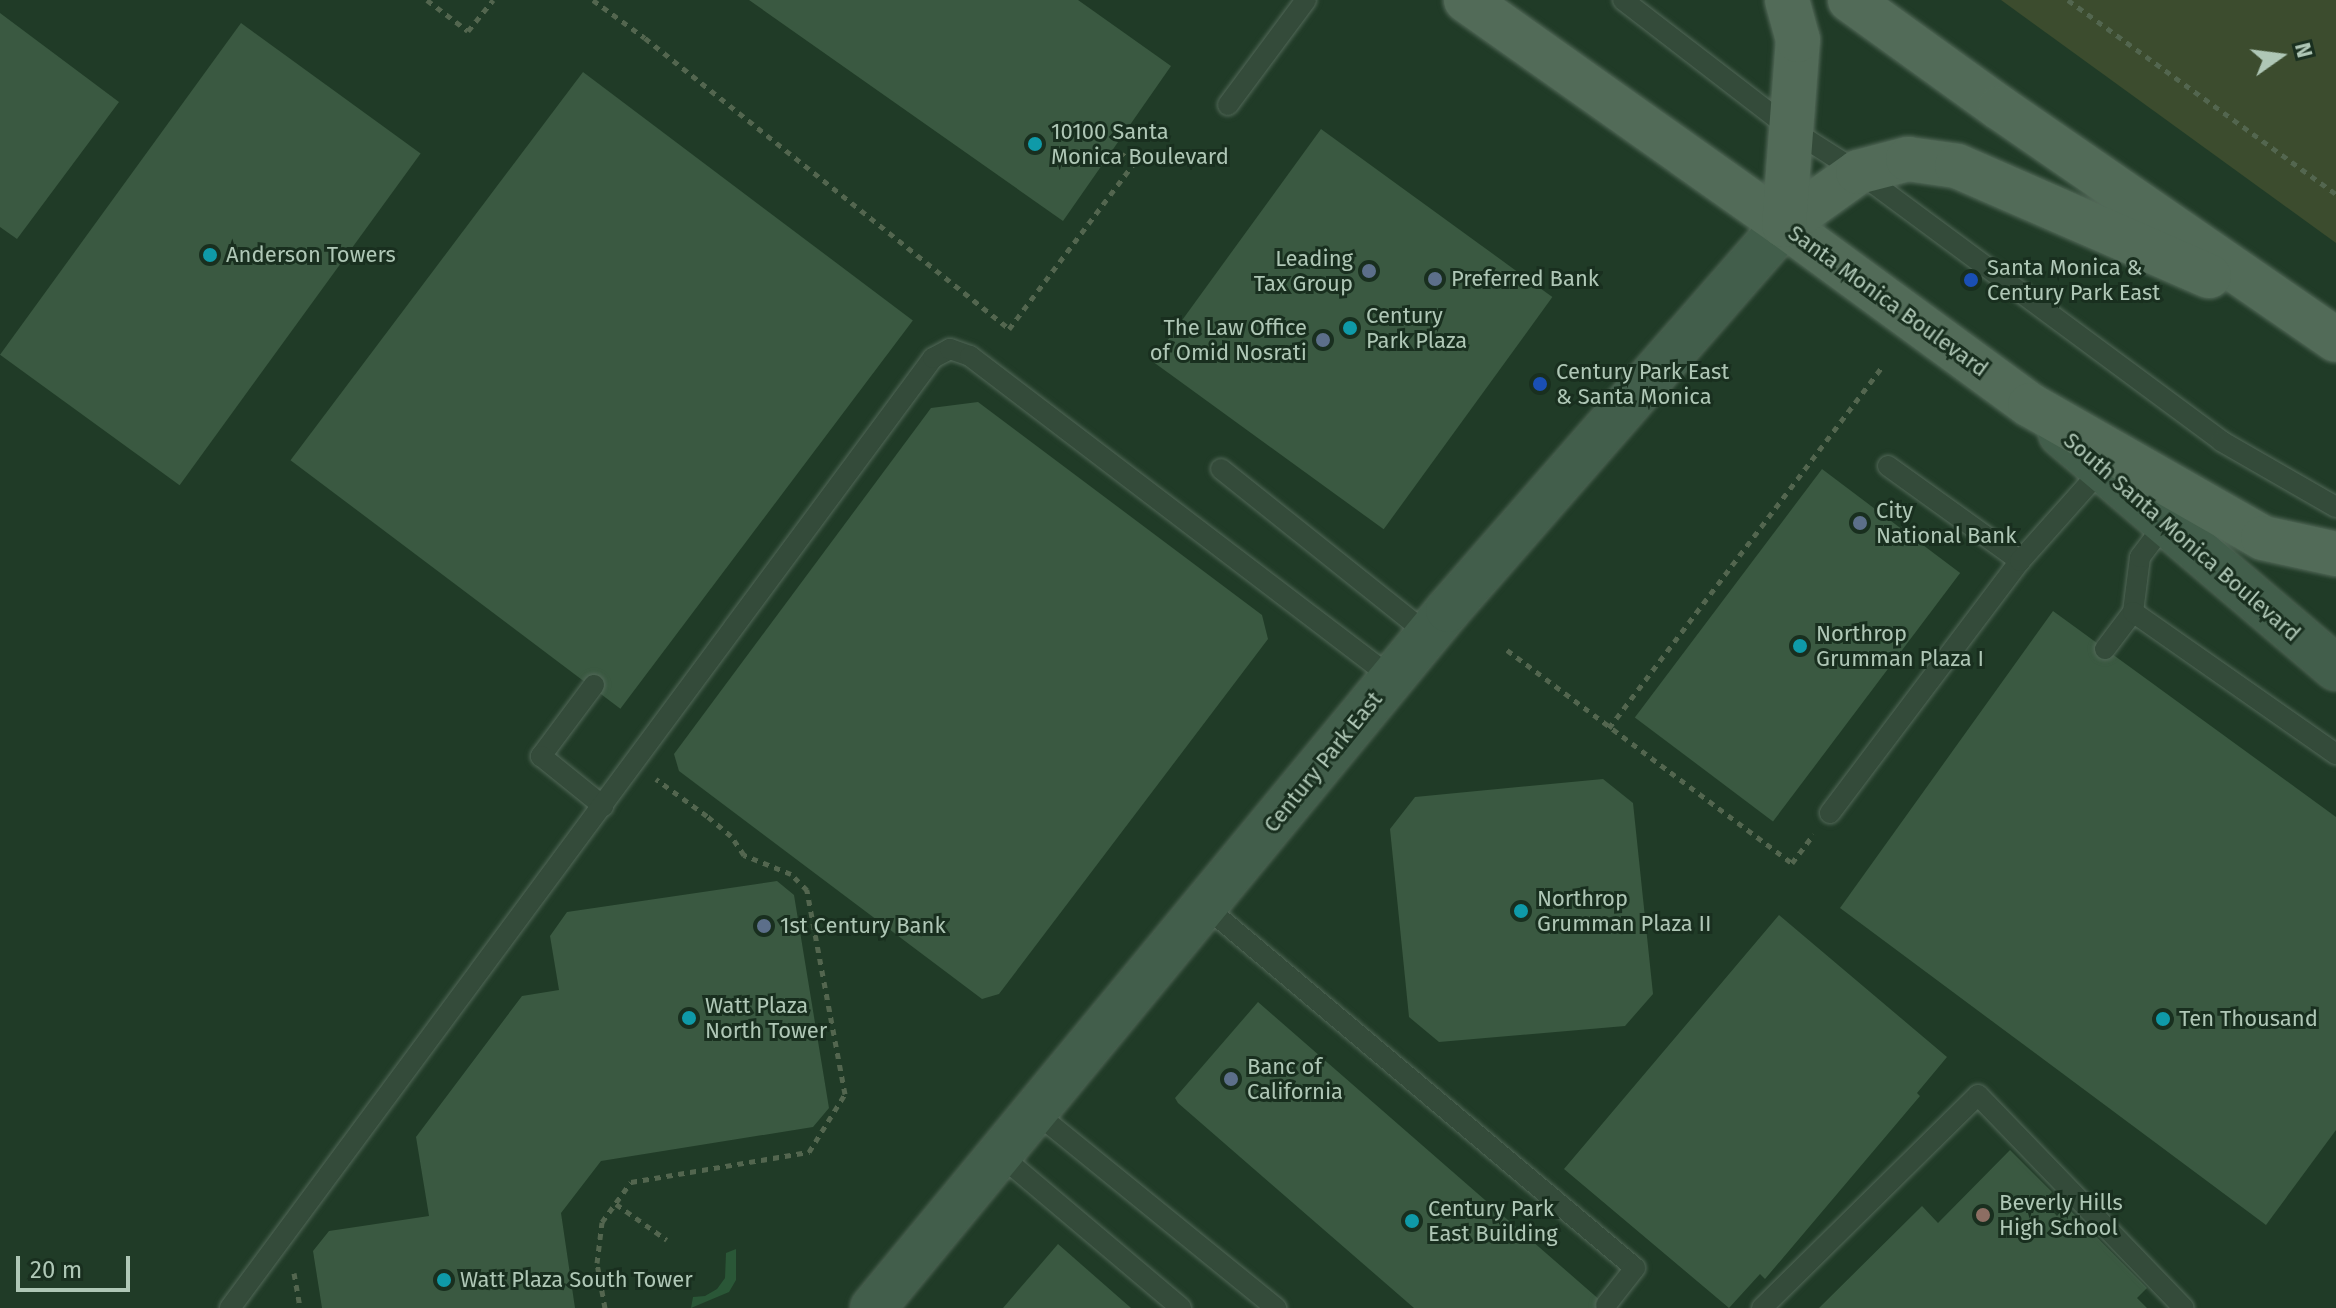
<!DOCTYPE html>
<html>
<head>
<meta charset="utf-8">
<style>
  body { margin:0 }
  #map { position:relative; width:2336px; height:1308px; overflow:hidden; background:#203b27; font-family:"Fira Sans",sans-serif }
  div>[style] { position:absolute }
  .green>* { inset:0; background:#3c4c2e }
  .water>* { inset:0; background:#2a5737 }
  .building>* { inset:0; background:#3a5941; transform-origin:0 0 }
  .path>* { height:5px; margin-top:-2.5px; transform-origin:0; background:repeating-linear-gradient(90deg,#53664f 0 6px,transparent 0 12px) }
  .roads { filter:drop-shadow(0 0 2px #526858) drop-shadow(0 0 2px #526858) }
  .service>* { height:20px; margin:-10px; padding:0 10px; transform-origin:10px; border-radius:10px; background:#344b3a }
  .secondary>* { height:44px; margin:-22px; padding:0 22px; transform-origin:22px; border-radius:22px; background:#425e4b }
  .primary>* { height:44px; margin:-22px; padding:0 22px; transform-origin:22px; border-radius:22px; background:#526b58 }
  .dots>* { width:22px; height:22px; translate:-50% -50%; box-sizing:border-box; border:4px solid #192f1f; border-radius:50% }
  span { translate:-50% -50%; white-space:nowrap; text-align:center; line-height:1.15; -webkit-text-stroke:6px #192f1f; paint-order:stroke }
  .poi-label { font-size:22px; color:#afc7b6 }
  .left { translate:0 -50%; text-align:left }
  .right { translate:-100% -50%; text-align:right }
  .street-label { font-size:22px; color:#afc7b6 }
  .north { position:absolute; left:2240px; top:16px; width:80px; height:80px; -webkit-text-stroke:6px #192f1f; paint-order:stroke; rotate:76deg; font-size:22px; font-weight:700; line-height:32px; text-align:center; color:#afc7b6 }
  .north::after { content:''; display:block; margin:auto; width:28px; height:36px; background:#afc7b6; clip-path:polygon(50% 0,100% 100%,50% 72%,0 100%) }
  .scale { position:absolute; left:16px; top:1256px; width:114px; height:36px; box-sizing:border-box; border:4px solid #afc7b6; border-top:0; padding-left:10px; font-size:24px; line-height:28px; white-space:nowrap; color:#afc7b6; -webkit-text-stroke:6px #192f1f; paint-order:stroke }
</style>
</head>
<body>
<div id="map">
  <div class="green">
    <i style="clip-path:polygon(2001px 0,2336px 0,2336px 243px)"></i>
  </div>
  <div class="water">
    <i style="clip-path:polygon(736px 1249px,736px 1280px,729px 1292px,691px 1308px,693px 1297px,705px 1296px,717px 1289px,725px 1278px,726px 1253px)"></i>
  </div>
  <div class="building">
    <i style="clip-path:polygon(749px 0,1078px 0,1171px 66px,1063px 221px)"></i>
    <i style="clip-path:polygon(0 13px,119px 102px,17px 239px,0 227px)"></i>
    <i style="left:241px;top:23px;width:222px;height:410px;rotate:36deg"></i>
    <i style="left:583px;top:72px;width:413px;height:486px;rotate:37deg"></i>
    <i style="left:1321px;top:129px;width:286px;height:287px;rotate:36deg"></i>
    <i style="clip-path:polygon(978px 402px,1262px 615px,1268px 639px,999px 994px,982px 999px,679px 771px,674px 754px,931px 408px)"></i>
    <i style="left:1822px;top:469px;width:173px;height:311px;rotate:37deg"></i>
    <i style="clip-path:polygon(2053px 611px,2336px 817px,2336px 1130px,2266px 1225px,1840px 908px)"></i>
    <i style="clip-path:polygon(1603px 779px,1633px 803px,1653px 994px,1625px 1026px,1439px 1042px,1409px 1017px,1390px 829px,1415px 797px)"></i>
    <i style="clip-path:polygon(777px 881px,794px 895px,829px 1108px,813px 1127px,601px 1161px,561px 1213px,575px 1308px,322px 1308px,313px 1251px,329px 1231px,429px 1216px,416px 1137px,522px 996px,559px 990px,550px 936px,567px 912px)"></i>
    <i style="clip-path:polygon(1779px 915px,1947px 1057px,1917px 1093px,1920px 1096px,1765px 1279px,1760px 1274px,1729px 1308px,1564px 1169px)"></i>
    <i style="clip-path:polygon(1258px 1002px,1609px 1308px,1414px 1308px,1178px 1103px,1175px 1098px)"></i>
    <i style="clip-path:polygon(2010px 1150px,2052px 1192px,2043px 1201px,2057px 1216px,2066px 1206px,2147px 1288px,2137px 1298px,2147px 1308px,1819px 1308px,1922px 1206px,1938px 1223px)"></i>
    <i style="clip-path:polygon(1058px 1244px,1131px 1308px,1003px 1308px)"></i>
  </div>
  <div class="path">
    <i style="left:427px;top:0;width:51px;rotate:37.1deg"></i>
    <i style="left:468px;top:31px;width:40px;rotate:-51deg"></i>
    <i style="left:593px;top:0;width:64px;rotate:36.2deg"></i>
    <i style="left:645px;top:38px;width:466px;rotate:38.6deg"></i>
    <i style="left:1009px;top:329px;width:208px;rotate:-53deg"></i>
    <i style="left:1134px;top:163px;width:15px;rotate:-143deg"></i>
    <i style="left:2068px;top:0;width:331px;rotate:35.9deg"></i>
    <i style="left:1507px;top:650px;width:356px;rotate:36.8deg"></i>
    <i style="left:1792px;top:863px;width:36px;rotate:-53deg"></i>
    <i style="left:1609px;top:728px;width:451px;rotate:-52.9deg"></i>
    <i style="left:616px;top:1204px;width:62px;rotate:35.2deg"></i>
    <i style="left:294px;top:1273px;width:36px;rotate:80deg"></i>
    <i style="left:605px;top:1308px;width:46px;rotate:-100.1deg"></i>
    <i style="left:597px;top:1263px;width:41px;rotate:-83deg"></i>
    <i style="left:602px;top:1222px;width:49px;rotate:-54.1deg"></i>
    <i style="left:631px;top:1182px;width:181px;rotate:-9.6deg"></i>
    <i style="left:809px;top:1152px;width:68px;rotate:-58.2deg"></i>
    <i style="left:845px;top:1094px;width:208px;rotate:-100.6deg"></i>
    <i style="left:807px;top:890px;width:23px;rotate:-135deg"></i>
    <i style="left:791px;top:874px;width:51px;rotate:-158deg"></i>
    <i style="left:744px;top:855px;width:23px;rotate:-124deg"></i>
    <i style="left:731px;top:836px;width:31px;rotate:-140deg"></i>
    <i style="left:707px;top:816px;width:63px;rotate:-144deg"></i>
  </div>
  <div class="roads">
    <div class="service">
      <i style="left:1623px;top:0;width:213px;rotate:37.6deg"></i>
      <i style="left:1792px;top:130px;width:78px;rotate:32.5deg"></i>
      <i style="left:1858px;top:172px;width:452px;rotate:36.5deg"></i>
      <i style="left:2221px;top:441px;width:133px;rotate:29.9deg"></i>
      <i style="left:1228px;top:105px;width:131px;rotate:-53.4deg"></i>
      <i style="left:1888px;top:466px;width:163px;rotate:35.7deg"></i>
      <i style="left:1221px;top:469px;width:265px;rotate:38.6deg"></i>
      <i style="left:2133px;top:612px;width:55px;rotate:-82.7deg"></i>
      <i style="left:2140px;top:557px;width:41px;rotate:-52.9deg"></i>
      <i style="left:2105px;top:649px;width:46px;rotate:-52.9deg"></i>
      <i style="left:2133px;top:612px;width:248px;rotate:35deg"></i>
      <i style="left:594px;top:685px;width:89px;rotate:126.7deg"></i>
      <i style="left:541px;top:756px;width:80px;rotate:38.9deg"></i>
      <i style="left:1830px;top:813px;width:316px;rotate:-53deg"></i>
      <i style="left:2020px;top:561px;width:122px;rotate:-48.3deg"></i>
      <i style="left:1205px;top:906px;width:562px;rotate:40.09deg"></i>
      <i style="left:1635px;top:1268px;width:47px;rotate:128.1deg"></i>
      <i style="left:1035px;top:1112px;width:311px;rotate:39.1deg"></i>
      <i style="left:1000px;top:1155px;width:237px;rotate:40.2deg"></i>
      <i style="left:230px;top:1308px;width:1182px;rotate:-53.5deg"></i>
      <i style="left:933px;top:358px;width:19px;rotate:-28deg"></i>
      <i style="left:950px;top:349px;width:21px;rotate:19deg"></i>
      <i style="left:970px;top:356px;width:531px;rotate:37.34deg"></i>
      <i style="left:1762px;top:1308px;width:303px;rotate:-44.6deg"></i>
      <i style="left:1978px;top:1095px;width:296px;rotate:46deg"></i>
    </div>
    <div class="secondary">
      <i style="left:2061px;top:434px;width:361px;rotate:40.4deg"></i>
      <i style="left:873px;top:1308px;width:904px;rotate:-50.52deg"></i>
      <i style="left:1448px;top:610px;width:511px;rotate:-48.89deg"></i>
    </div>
    <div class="primary">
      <i style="left:1466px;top:0;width:390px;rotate:35.3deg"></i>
      <i style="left:1784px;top:225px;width:305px;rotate:36.2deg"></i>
      <i style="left:2030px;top:405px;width:268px;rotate:29.7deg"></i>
      <i style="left:2263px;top:538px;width:75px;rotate:12.4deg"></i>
      <i style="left:1850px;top:0;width:185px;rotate:35.8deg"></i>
      <i style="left:2000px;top:108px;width:408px;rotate:34.6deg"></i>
      <i style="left:1784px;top:225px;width:91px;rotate:-35.6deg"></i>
      <i style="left:1858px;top:172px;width:52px;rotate:-14.6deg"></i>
      <i style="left:1908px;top:159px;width:49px;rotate:8.1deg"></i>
      <i style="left:1957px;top:166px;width:275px;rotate:23.6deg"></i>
      <i style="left:1784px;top:225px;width:186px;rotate:-85.7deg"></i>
      <i style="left:1798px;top:40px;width:41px;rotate:-105.4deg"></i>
    </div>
  </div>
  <div class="dots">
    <i style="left:1035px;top:144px;background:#0f9aa8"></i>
    <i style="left:210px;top:255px;background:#0f9aa8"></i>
    <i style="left:1369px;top:271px;background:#5c6f8a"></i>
    <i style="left:1435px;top:279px;background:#5c6f8a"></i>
    <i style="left:1971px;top:280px;background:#1a4fb4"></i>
    <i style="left:1350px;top:328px;background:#0f9aa8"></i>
    <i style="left:1323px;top:340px;background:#5c6f8a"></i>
    <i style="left:1540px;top:384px;background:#1a4fb4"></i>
    <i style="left:1860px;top:523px;background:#5c6f8a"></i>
    <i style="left:1800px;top:646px;background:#0f9aa8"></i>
    <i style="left:1521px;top:911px;background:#0f9aa8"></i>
    <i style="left:764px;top:926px;background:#5c6f8a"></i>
    <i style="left:689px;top:1018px;background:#0f9aa8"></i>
    <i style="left:2163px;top:1019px;background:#0f9aa8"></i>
    <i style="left:1231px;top:1079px;background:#5c6f8a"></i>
    <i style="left:1983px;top:1215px;background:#8d6e63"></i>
    <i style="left:1412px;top:1221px;background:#0f9aa8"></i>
    <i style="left:444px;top:1280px;background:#0f9aa8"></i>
  </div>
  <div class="poi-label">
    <span class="left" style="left:1051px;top:144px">10100 Santa<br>Monica Boulevard</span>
    <span class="left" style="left:226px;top:255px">Anderson Towers</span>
    <span class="right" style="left:1353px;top:271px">Leading<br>Tax Group</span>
    <span class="left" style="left:1987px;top:280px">Santa Monica &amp;<br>Century Park East</span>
    <span class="left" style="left:1451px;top:279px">Preferred Bank</span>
    <span class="left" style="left:1366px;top:328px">Century<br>Park Plaza</span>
    <span class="right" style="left:1307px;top:340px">The Law Office<br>of Omid Nosrati</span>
    <span class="left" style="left:1556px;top:384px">Century Park East<br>&amp; Santa Monica</span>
    <span class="left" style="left:1876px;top:523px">City<br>National Bank</span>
    <span class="left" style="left:1816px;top:646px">Northrop<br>Grumman Plaza I</span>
    <span class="left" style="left:1537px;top:911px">Northrop<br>Grumman Plaza II</span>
    <span class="left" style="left:780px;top:926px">1st Century Bank</span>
    <span class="left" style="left:705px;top:1018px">Watt Plaza<br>North Tower</span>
    <span class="left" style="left:2179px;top:1019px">Ten Thousand</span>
    <span class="left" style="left:1247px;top:1079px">Banc of<br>California</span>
    <span class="left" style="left:1999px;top:1215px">Beverly Hills<br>High School</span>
    <span class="left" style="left:1428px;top:1221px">Century Park<br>East Building</span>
    <span class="left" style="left:460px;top:1280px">Watt Plaza South Tower</span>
  </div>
  <div class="street-label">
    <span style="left:1888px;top:301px;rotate:36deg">Santa Monica Boulevard</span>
    <span style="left:2182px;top:537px;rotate:41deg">South Santa Monica Boulevard</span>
    <span style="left:1323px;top:762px;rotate:-51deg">Century Park East</span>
  </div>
  <div class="north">N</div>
  <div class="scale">20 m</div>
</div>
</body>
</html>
